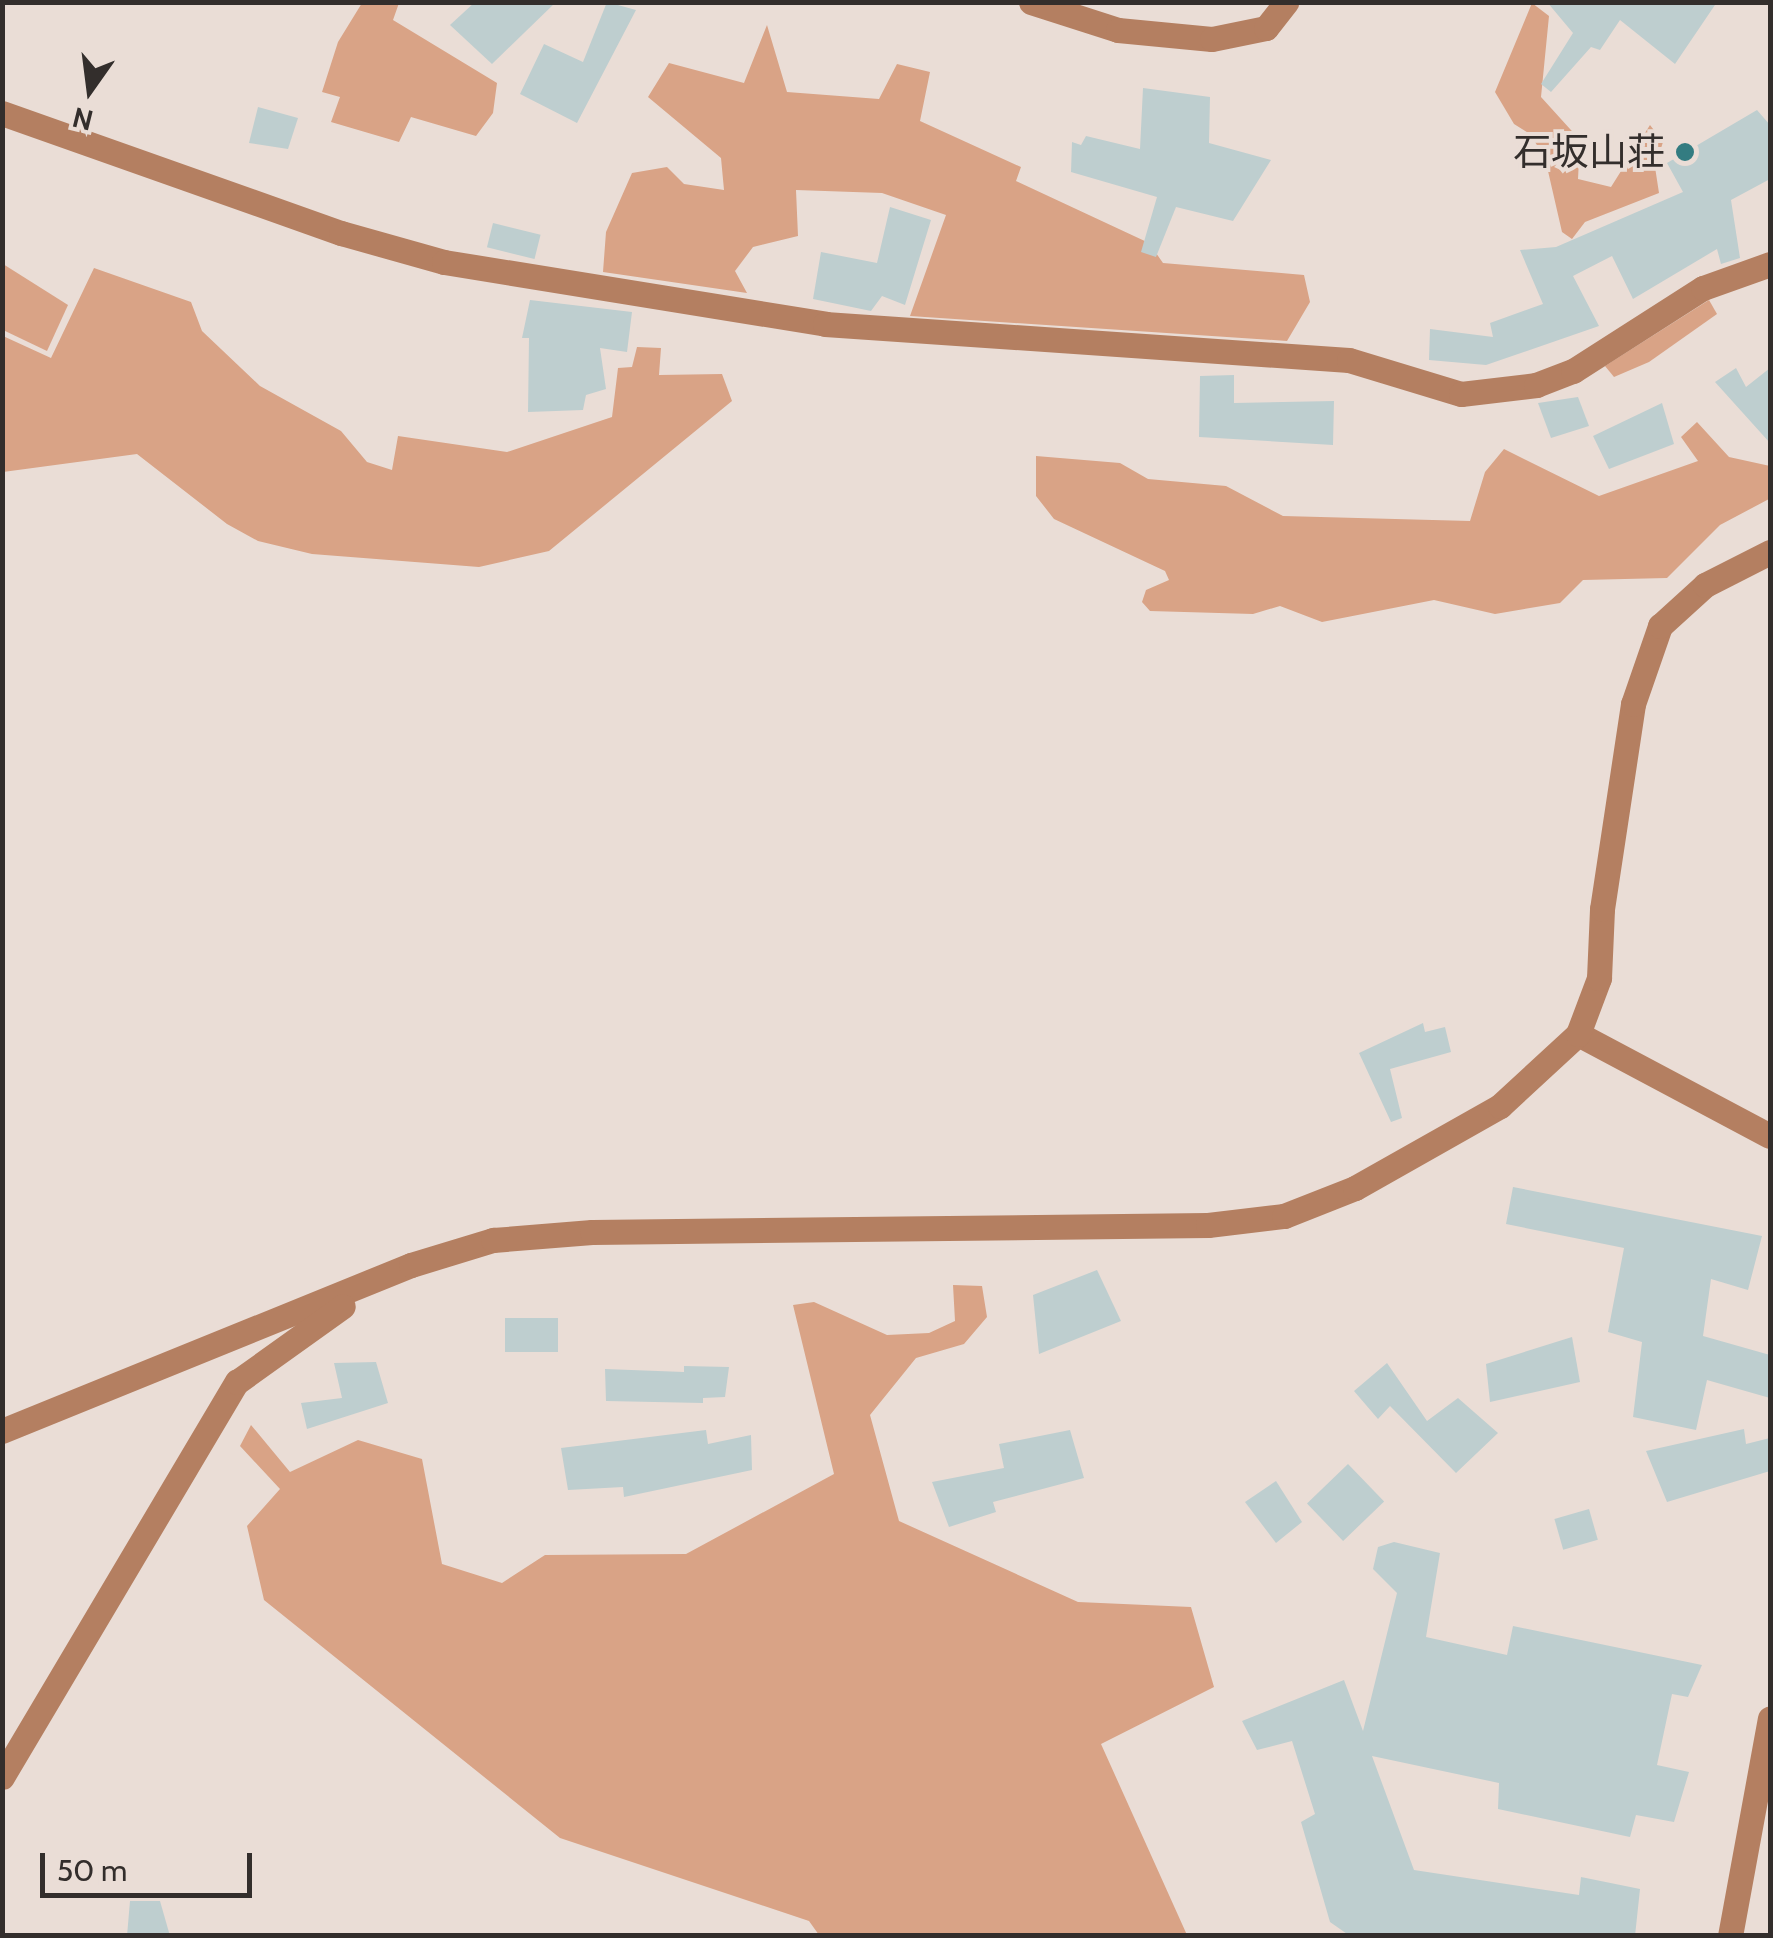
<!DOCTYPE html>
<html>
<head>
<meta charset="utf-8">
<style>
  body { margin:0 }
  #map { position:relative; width:1773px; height:1938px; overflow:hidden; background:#eaddd6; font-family:Cabin,"Noto Sans JP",sans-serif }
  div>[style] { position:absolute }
  .green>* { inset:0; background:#d9a386 }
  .building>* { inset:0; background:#bececf; transform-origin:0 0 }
  .minor>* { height:25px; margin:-12.5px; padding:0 12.5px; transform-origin:12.5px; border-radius:12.5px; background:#b47f61 }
  .dots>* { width:28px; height:28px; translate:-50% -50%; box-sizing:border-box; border:5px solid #eaddd6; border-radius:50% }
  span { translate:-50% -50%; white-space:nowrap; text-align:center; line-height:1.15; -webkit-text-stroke:8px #eaddd6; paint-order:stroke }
  .poi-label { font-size:38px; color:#332e2c }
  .right { translate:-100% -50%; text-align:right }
  .frame { position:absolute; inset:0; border:5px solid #332e2c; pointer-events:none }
  .north { position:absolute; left:40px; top:40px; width:100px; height:100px; -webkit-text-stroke:8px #eaddd6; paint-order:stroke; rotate:194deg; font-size:28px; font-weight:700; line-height:40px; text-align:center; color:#332e2c }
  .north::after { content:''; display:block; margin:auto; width:35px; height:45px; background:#332e2c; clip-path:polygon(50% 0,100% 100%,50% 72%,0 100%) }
  .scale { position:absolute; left:40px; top:1853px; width:212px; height:45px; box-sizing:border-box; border:5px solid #332e2c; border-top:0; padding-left:12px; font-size:30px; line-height:35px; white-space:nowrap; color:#332e2c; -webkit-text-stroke:8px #eaddd6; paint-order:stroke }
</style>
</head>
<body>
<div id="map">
  <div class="green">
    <i style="clip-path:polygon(362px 3px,399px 3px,393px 20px,497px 83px,493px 113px,476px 136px,411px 117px,399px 142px,331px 122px,340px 97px,322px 92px,338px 42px)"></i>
    <i style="clip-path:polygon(1532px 3px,1549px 16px,1541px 97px,1580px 140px,1578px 179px,1611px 187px,1650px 125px,1663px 142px,1655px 167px,1659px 193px,1585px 222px,1572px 239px,1562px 232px,1545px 158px,1530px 134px,1514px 124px,1495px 92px)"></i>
    <i style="clip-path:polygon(767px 25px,787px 92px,879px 99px,897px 64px,930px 72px,920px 121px,1021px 167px,1016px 181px,1149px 243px,1163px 263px,1304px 275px,1310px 302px,1287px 341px,910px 316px,946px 215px,882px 193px,796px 190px,798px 236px,753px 247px,735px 271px,747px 293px,603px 272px,606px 232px,632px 173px,667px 167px,684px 184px,724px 190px,721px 158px,648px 97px,669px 63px,744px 83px)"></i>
    <i style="clip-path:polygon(3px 264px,68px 305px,47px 351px,3px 330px)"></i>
    <i style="clip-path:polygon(94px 268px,191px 302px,202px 331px,260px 386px,341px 431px,367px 462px,392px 470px,398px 436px,507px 452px,612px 417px,618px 368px,632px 367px,637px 347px,661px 348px,659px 375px,722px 374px,732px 401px,549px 551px,479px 567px,312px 554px,258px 541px,227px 524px,137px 454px,3px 472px,3px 336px,51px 358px)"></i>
    <i style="clip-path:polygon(1709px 300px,1717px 314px,1649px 362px,1614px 377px,1605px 366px)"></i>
    <i style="clip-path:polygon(1697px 422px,1729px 457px,1770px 466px,1769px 499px,1720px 525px,1667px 578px,1583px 580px,1560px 603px,1495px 614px,1434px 600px,1322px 622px,1280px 606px,1253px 614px,1150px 611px,1142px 602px,1146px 590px,1169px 580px,1165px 571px,1054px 519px,1036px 496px,1036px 456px,1120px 463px,1148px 479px,1226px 486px,1283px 516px,1470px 521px,1485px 472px,1504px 449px,1599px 496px,1698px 461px,1681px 437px)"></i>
    <i style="clip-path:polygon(953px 1285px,982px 1286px,987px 1317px,964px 1344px,916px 1358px,870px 1415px,899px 1521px,1078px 1602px,1191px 1607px,1214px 1687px,1101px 1744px,1187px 1935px,819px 1935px,809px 1921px,560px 1838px,264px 1600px,247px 1526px,280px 1489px,240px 1446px,251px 1425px,290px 1472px,358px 1440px,422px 1459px,442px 1564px,502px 1583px,545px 1555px,686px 1554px,834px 1474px,793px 1305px,814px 1302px,887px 1335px,929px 1333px,955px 1321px)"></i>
  </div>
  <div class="building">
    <i style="clip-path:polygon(475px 2px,556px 2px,492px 64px,450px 25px)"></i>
    <i style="clip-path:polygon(607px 2px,636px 10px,577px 123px,520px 94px,544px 44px,583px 62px)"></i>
    <i style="clip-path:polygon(1547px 2px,1717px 2px,1675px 64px,1620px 20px,1600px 50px,1591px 47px,1551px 92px,1541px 84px,1573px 33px)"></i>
    <i style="clip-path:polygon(1143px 88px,1210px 97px,1209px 143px,1271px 160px,1233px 221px,1176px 207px,1156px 257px,1141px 252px,1157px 197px,1071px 172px,1072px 142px,1081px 145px,1086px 136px,1140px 149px)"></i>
    <i style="clip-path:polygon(258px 107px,298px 118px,288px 149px,249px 143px)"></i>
    <i style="clip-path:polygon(1757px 110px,1770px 125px,1770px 179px,1731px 200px,1740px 258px,1721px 264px,1717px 249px,1633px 299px,1612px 256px,1573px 276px,1599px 326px,1486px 365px,1429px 360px,1430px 329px,1493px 337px,1490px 323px,1543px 304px,1520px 250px,1556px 247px,1683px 192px,1667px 163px)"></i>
    <i style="clip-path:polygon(890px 207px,931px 220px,905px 305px,882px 296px,871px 311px,813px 299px,821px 252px,877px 263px)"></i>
    <i style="left:493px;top:223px;width:49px;height:25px;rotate:14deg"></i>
    <i style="clip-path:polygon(530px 300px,632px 312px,627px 352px,600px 348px,606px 389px,586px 395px,583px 410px,528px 412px,529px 338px,522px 338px)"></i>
    <i style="clip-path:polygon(1736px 368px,1746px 387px,1770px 368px,1770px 443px,1715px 382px)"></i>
    <i style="clip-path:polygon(1234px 375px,1234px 403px,1334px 401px,1333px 445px,1199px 437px,1200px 376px)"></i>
    <i style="clip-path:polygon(1578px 397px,1589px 426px,1551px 438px,1538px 403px)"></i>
    <i style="clip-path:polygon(1662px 403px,1674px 444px,1609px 469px,1593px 436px)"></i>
    <i style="clip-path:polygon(1423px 1023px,1425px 1032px,1445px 1027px,1451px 1052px,1390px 1069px,1402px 1118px,1391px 1122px,1359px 1053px)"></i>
    <i style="clip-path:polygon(1513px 1187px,1762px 1236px,1748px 1290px,1711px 1279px,1703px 1336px,1770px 1355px,1770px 1398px,1707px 1380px,1696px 1430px,1633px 1417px,1642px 1342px,1608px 1332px,1624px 1248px,1506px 1224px)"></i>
    <i style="clip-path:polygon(1097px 1270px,1121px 1321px,1039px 1354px,1033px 1295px)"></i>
    <i style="left:505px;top:1318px;width:53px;height:34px"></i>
    <i style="clip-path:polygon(1572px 1337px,1580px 1382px,1490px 1402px,1486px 1364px)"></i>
    <i style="clip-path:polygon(376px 1362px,388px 1403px,307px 1429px,301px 1403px,342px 1398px,334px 1363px)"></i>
    <i style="clip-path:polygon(1387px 1363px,1427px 1421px,1458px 1398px,1498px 1433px,1456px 1473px,1390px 1406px,1378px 1419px,1354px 1391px)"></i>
    <i style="clip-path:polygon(684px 1366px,729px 1367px,725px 1397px,703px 1398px,703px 1403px,606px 1401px,605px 1369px,684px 1372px)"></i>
    <i style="clip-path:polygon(1744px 1429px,1746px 1444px,1770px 1438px,1770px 1471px,1667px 1502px,1646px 1451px)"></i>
    <i style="clip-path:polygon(706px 1430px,708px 1444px,751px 1435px,752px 1470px,624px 1497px,623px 1487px,568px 1490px,561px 1448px)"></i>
    <i style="clip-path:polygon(1070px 1430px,1084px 1478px,993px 1502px,996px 1512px,949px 1527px,932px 1482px,1004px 1468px,999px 1444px)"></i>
    <i style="left:1348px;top:1464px;width:52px;height:57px;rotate:46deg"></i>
    <i style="clip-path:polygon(1276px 1481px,1302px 1522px,1276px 1543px,1245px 1502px)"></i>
    <i style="left:1589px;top:1509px;width:32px;height:36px;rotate:74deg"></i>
    <i style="clip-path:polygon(1394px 1542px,1440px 1553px,1426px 1637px,1507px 1655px,1513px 1626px,1702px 1665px,1688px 1697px,1672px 1694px,1657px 1765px,1689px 1772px,1674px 1822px,1636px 1815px,1630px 1837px,1498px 1809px,1499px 1783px,1372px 1756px,1414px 1870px,1579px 1895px,1581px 1877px,1640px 1889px,1635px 1936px,1350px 1936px,1330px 1922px,1301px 1822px,1315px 1814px,1292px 1741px,1257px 1750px,1242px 1721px,1344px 1680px,1363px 1731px,1397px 1593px,1373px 1569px,1378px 1547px)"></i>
    <i style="clip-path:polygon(130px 1901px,160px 1901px,170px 1936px,127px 1936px)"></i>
  </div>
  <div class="minor">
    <i style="left:1031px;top:2px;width:91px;rotate:17.8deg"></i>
    <i style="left:1118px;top:30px;width:94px;rotate:5.5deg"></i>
    <i style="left:1212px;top:39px;width:55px;rotate:-11.5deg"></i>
    <i style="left:1266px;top:28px;width:33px;rotate:-52deg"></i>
    <i style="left:2px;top:113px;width:360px;rotate:19.5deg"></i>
    <i style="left:341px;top:233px;width:107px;rotate:15.7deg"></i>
    <i style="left:444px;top:262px;width:386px;rotate:9.2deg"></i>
    <i style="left:825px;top:324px;width:525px;rotate:3.93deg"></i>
    <i style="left:1349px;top:360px;width:117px;rotate:16.9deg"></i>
    <i style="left:1461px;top:394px;width:76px;rotate:-6.8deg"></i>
    <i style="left:1536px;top:385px;width:40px;rotate:-21deg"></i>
    <i style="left:1573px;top:371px;width:154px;rotate:-32.6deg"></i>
    <i style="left:1703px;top:288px;width:71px;rotate:-19.7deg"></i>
    <i style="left:1578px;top:1034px;width:217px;rotate:28deg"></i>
    <i style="left:2px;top:1431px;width:441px;rotate:-22.1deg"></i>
    <i style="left:411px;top:1265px;width:86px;rotate:-17deg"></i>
    <i style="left:493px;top:1240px;width:99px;rotate:-4.6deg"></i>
    <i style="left:592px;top:1232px;width:616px;rotate:-0.65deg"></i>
    <i style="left:1208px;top:1225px;width:77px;rotate:-6.8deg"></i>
    <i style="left:1284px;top:1216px;width:76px;rotate:-21.5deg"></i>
    <i style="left:1355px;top:1188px;width:167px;rotate:-29.5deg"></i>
    <i style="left:1500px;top:1106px;width:106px;rotate:-42.7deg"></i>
    <i style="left:1578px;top:1034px;width:60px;rotate:-69.4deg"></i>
    <i style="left:1599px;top:978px;width:69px;rotate:-87.5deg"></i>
    <i style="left:1602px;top:909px;width:207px;rotate:-81.4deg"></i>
    <i style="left:1633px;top:704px;width:83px;rotate:-70.9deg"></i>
    <i style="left:1660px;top:626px;width:61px;rotate:-42.3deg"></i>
    <i style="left:1705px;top:585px;width:73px;rotate:-26.9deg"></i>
    <i style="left:2px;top:1777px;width:460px;rotate:-59.3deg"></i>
    <i style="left:237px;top:1382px;width:130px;rotate:-35.6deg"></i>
    <i style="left:1730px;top:1936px;width:221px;rotate:-79.6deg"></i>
  </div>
  <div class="dots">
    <i style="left:1685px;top:152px;background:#337c81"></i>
  </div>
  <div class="poi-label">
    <span class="right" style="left:1665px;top:152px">石坂山荘</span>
  </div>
  <div class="frame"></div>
  <div class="north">N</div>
  <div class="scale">50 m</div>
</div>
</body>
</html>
